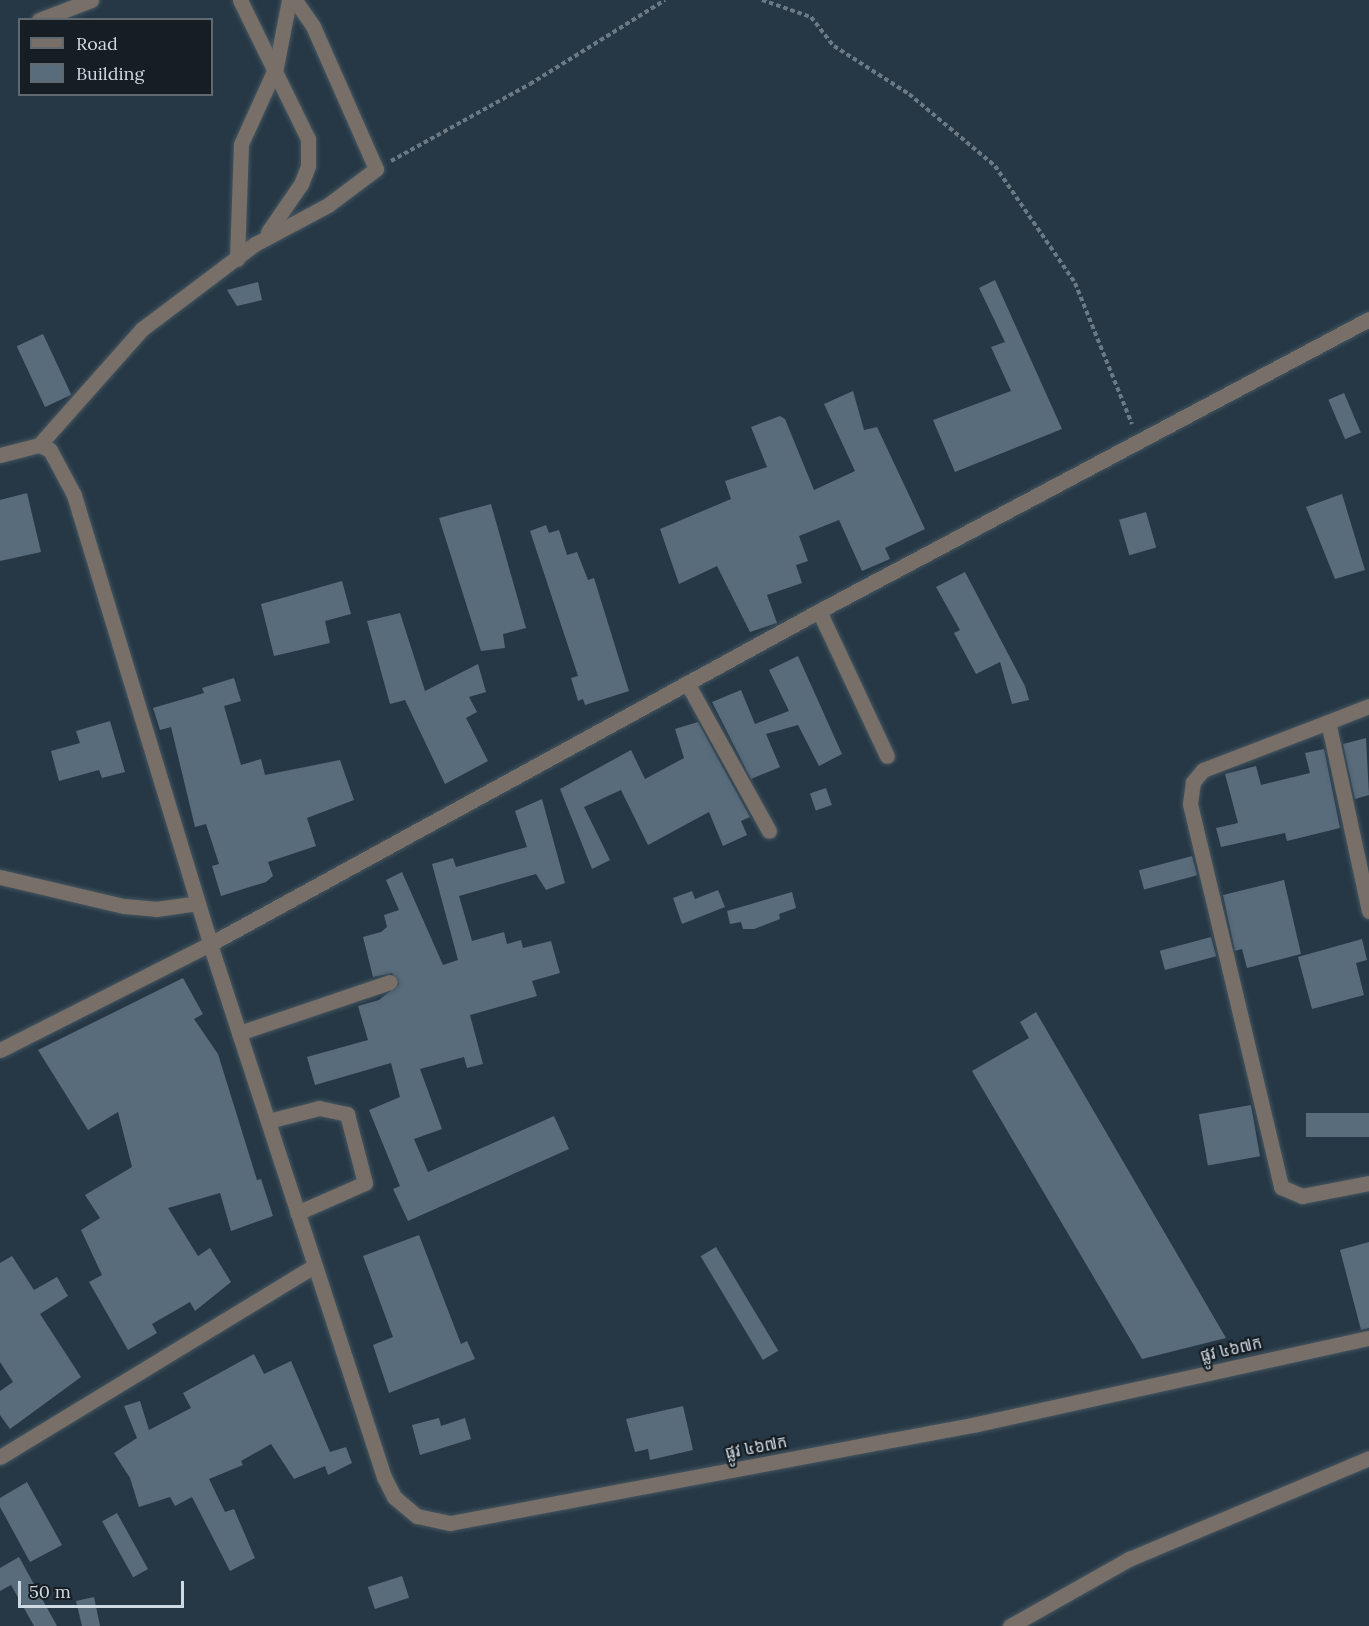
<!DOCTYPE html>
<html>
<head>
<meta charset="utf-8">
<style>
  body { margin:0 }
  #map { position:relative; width:1369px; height:1626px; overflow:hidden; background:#263845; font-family:Lora,"Noto Sans Khmer",serif }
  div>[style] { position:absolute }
  .building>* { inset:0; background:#596c7c; transform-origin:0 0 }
  .path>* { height:4px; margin-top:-2px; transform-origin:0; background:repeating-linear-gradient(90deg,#6b7985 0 4.5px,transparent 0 7.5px) }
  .roads { filter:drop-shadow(0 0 2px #445561) drop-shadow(0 0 2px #445561) }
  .minor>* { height:15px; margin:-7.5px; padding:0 7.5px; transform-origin:7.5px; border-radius:7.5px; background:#776f68 }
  span { translate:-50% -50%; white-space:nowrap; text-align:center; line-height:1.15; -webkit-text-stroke:4.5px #161e24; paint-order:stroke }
  .street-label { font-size:16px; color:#cfd9e2 }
  .legend { position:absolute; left:18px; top:18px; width:195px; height:78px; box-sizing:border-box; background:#161e24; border:2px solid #606970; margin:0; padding:8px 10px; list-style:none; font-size:18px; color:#cfd9e2 }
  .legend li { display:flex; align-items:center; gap:12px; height:30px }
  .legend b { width:30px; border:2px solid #606970 }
  .scale { position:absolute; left:18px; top:1581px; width:166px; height:27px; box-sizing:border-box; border:3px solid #cfd9e2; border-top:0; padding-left:8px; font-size:18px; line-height:21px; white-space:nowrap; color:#cfd9e2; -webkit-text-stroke:4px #161e24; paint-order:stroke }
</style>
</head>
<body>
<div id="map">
  <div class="building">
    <i style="clip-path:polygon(995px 280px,1062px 429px,955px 472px,933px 420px,1011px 391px,991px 347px,1005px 342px,979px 288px)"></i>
    <i style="clip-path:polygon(258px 282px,262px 300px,237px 306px,227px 290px)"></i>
    <i style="left:43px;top:334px;width:67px;height:29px;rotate:65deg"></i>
    <i style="clip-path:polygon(853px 391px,864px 430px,877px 427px,925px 529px,885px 548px,890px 559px,862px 571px,839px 520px,799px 536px,808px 561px,796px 565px,802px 583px,767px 595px,777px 623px,750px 632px,717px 566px,679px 584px,660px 529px,731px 499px,725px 481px,767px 467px,751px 427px,780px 416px,785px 419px,814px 490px,855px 471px,824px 404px)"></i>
    <i style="left:1344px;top:393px;width:43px;height:17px;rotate:67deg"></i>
    <i style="clip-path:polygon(27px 493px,41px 552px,0 561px,0 500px)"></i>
    <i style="clip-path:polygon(1342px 494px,1365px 570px,1335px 579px,1306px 507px)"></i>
    <i style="clip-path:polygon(491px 504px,526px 628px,503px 634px,505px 648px,481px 651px,439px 518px)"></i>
    <i style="left:1146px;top:512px;width:37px;height:28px;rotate:74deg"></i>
    <i style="clip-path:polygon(546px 525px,549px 533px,559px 530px,567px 555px,577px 552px,588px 580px,594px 578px,629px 691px,585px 705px,583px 699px,578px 701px,571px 678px,578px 676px,530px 531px)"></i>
    <i style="clip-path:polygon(965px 572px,1025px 686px,1029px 700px,1012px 704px,1000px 662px,976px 674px,954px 633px,960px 630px,936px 587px)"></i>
    <i style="clip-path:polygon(342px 581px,351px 614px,325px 621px,330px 643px,274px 656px,261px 604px)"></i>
    <i style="clip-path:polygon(400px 613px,425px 691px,478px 664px,486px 692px,469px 697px,477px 712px,466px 718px,488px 761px,445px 784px,405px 700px,390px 704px,367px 621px)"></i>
    <i style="clip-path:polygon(798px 656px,842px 754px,819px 766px,798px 725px,766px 734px,780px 767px,751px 779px,712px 702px,741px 690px,755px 724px,789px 711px,769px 670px)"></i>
    <i style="clip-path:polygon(234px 678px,241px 701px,224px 706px,241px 765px,261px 759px,265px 775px,340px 760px,354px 800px,307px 818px,316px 846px,268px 862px,273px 876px,266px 882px,221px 896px,212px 866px,219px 864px,206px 824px,195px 827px,171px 727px,160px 730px,153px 708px,204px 693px,202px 688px)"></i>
    <i style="clip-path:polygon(110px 721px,125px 772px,102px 778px,99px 770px,59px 781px,51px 751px,80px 743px,76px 731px)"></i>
    <i style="clip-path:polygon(698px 722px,750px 817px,741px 821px,747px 835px,723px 846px,709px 812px,648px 845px,621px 790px,584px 807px,610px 860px,592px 869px,560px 789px,631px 750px,645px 779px,684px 758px,675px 729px)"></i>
    <i style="clip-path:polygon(1366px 738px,1369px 795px,1355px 799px,1343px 744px)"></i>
    <i style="clip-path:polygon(1324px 749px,1340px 828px,1287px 841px,1285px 833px,1221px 847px,1216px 828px,1238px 823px,1225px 774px,1256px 766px,1261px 785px,1310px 773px,1305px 753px)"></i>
    <i style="left:826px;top:788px;width:18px;height:17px;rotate:71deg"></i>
    <i style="clip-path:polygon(542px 799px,565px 883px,546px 890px,536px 874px,459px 896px,472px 941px,504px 932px,507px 944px,521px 940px,523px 948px,551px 941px,560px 973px,532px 981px,537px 996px,470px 1015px,483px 1064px,467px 1068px,464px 1057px,420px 1069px,442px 1129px,414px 1139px,428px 1172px,554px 1116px,569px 1149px,408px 1221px,393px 1189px,400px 1186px,369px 1110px,400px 1097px,391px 1063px,315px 1085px,307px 1057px,368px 1040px,358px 1006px,379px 1000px,399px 984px,392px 973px,373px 977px,363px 937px,381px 932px,387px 927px,384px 915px,399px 910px,386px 880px,402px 872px,443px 965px,458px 960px,432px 864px,453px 858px,456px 867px,527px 847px,515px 811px)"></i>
    <i style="left:1192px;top:856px;width:20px;height:55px;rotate:75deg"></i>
    <i style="clip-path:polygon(1284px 880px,1301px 954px,1247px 968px,1242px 949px,1235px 951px,1223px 895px)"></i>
    <i style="clip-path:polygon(718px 890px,725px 907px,682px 924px,673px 898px,692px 891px,695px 899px)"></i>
    <i style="clip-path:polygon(792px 892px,796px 908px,779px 914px,780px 919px,754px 929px,743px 929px,741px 922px,730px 924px,727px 911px)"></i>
    <i style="left:1211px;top:937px;width:20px;height:53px;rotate:75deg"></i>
    <i style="clip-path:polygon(1362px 939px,1367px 960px,1356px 963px,1364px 995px,1312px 1009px,1298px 957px)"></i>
    <i style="clip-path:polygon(183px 978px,203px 1014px,194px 1019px,218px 1054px,257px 1180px,261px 1179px,273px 1216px,231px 1231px,220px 1193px,168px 1208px,198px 1256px,210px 1248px,231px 1282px,195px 1311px,190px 1302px,152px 1324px,157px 1333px,128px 1350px,89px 1282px,102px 1275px,81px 1230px,100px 1218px,85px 1195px,132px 1167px,118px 1112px,88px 1130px,38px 1050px)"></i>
    <i style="clip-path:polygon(1036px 1012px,1226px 1338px,1142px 1359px,972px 1071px,1029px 1038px,1020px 1022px)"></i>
    <i style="left:1251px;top:1105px;width:52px;height:53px;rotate:80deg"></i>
    <i style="left:1369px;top:1113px;width:24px;height:63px;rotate:90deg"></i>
    <i style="clip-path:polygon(419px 1235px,461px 1344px,467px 1341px,475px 1359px,389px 1393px,373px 1345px,393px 1337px,363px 1256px)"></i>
    <i style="clip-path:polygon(1369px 1242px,1369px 1328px,1361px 1330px,1340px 1250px)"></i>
    <i style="left:716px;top:1247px;width:121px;height:18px;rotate:59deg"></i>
    <i style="clip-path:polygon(12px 1256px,34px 1290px,57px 1277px,68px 1296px,40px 1314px,81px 1377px,10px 1429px,0 1415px,0 1391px,13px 1382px,0 1362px,0 1263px)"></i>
    <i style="clip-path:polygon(254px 1354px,264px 1374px,291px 1361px,330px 1452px,346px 1447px,352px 1463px,328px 1475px,325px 1466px,294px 1479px,271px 1444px,241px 1461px,243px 1465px,209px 1479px,225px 1512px,234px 1509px,255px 1558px,230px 1571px,192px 1497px,175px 1506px,170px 1497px,139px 1507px,130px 1478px,114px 1453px,137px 1438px,124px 1406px,140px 1401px,149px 1430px,191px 1408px,183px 1393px)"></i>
    <i style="clip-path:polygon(683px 1406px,693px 1450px,650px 1460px,648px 1449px,635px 1452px,626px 1419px)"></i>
    <i style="clip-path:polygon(439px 1418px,441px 1426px,465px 1418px,471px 1439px,420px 1455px,412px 1425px)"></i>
    <i style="clip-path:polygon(27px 1482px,62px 1545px,30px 1562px,0 1507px,0 1498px)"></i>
    <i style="left:117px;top:1513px;width:64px;height:17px;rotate:61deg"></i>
    <i style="clip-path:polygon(19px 1557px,57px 1626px,34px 1626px,11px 1585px,0 1591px,0 1568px)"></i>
    <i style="left:402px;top:1576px;width:23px;height:36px;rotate:72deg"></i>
    <i style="clip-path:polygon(94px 1597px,100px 1626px,82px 1626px,76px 1601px)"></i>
  </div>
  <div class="path">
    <i style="left:762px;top:0;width:52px;rotate:19.1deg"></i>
    <i style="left:811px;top:17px;width:37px;rotate:52deg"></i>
    <i style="left:834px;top:46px;width:89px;rotate:32.6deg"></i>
    <i style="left:909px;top:94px;width:112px;rotate:39.9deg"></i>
    <i style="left:995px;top:166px;width:142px;rotate:55.6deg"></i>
    <i style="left:1075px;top:283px;width:152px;rotate:68deg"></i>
    <i style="left:391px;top:161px;width:159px;rotate:-29deg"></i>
    <i style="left:530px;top:84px;width:159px;rotate:-31.9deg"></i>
  </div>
  <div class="roads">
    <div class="minor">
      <i style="left:240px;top:0;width:155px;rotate:63.9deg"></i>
      <i style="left:308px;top:139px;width:27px;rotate:90deg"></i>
      <i style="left:308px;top:166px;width:19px;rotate:111deg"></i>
      <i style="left:301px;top:184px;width:58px;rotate:124.5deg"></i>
      <i style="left:39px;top:20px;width:56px;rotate:-21deg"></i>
      <i style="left:237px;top:259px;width:115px;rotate:-88deg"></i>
      <i style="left:241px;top:144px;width:85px;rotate:-65.6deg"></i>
      <i style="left:276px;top:67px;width:68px;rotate:-79deg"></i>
      <i style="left:39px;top:445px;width:155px;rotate:-48.4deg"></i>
      <i style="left:142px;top:329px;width:141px;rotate:-37deg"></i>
      <i style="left:255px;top:244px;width:83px;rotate:-28.1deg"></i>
      <i style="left:328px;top:205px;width:60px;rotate:-36.9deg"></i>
      <i style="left:376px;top:169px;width:156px;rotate:-113.8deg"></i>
      <i style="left:313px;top:26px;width:32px;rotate:-125deg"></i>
      <i style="left:0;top:455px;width:40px;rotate:-14.4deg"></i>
      <i style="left:39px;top:445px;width:12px;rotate:24deg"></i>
      <i style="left:50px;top:450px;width:51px;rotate:61.9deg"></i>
      <i style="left:74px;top:495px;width:469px;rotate:73.1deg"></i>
      <i style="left:210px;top:944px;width:561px;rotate:71.92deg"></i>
      <i style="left:384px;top:1477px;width:22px;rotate:63deg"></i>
      <i style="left:394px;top:1497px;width:30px;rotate:40deg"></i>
      <i style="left:417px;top:1516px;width:34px;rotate:12deg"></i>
      <i style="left:450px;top:1523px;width:536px;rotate:-10.64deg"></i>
      <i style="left:977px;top:1424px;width:401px;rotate:-12.4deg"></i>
      <i style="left:819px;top:611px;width:160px;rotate:64.9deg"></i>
      <i style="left:687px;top:683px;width:169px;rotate:61deg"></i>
      <i style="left:1328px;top:722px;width:44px;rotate:-21.3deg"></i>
      <i style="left:0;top:877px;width:127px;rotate:13.2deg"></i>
      <i style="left:124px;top:906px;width:32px;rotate:5deg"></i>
      <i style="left:156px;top:909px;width:42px;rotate:-8.1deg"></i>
      <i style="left:1369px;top:911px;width:193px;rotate:-102.2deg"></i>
      <i style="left:1328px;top:722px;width:134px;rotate:159deg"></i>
      <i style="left:1203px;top:770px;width:16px;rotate:130deg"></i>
      <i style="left:1193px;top:782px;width:22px;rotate:98deg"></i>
      <i style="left:1190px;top:804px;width:394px;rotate:76.6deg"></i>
      <i style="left:1281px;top:1187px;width:23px;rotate:23deg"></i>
      <i style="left:1302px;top:1196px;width:68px;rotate:-11deg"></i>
      <i style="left:239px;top:1033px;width:159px;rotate:-18.7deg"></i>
      <i style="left:0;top:1050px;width:235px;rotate:-26.8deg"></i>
      <i style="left:210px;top:944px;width:694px;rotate:-28.67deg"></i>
      <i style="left:819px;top:611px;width:623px;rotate:-27.96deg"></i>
      <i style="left:268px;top:1121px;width:53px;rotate:-14.3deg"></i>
      <i style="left:319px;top:1108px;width:29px;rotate:12deg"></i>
      <i style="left:347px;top:1114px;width:71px;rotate:75.4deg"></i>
      <i style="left:365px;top:1183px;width:74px;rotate:156.2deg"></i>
      <i style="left:0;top:1457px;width:368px;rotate:-31.3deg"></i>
      <i style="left:1010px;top:1626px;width:137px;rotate:-29.4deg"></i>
      <i style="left:1129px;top:1559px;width:260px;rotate:-22.8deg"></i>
    </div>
  </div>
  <div class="street-label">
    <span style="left:1231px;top:1349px;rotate:-13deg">ផ្លូវ ៤៦៧ក</span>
    <span style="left:756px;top:1447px;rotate:-11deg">ផ្លូវ ៤៦៧ក</span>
  </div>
  <ul class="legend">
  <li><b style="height:8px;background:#776f68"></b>Road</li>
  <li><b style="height:16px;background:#596c7c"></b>Building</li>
  </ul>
  <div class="scale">50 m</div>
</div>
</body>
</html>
